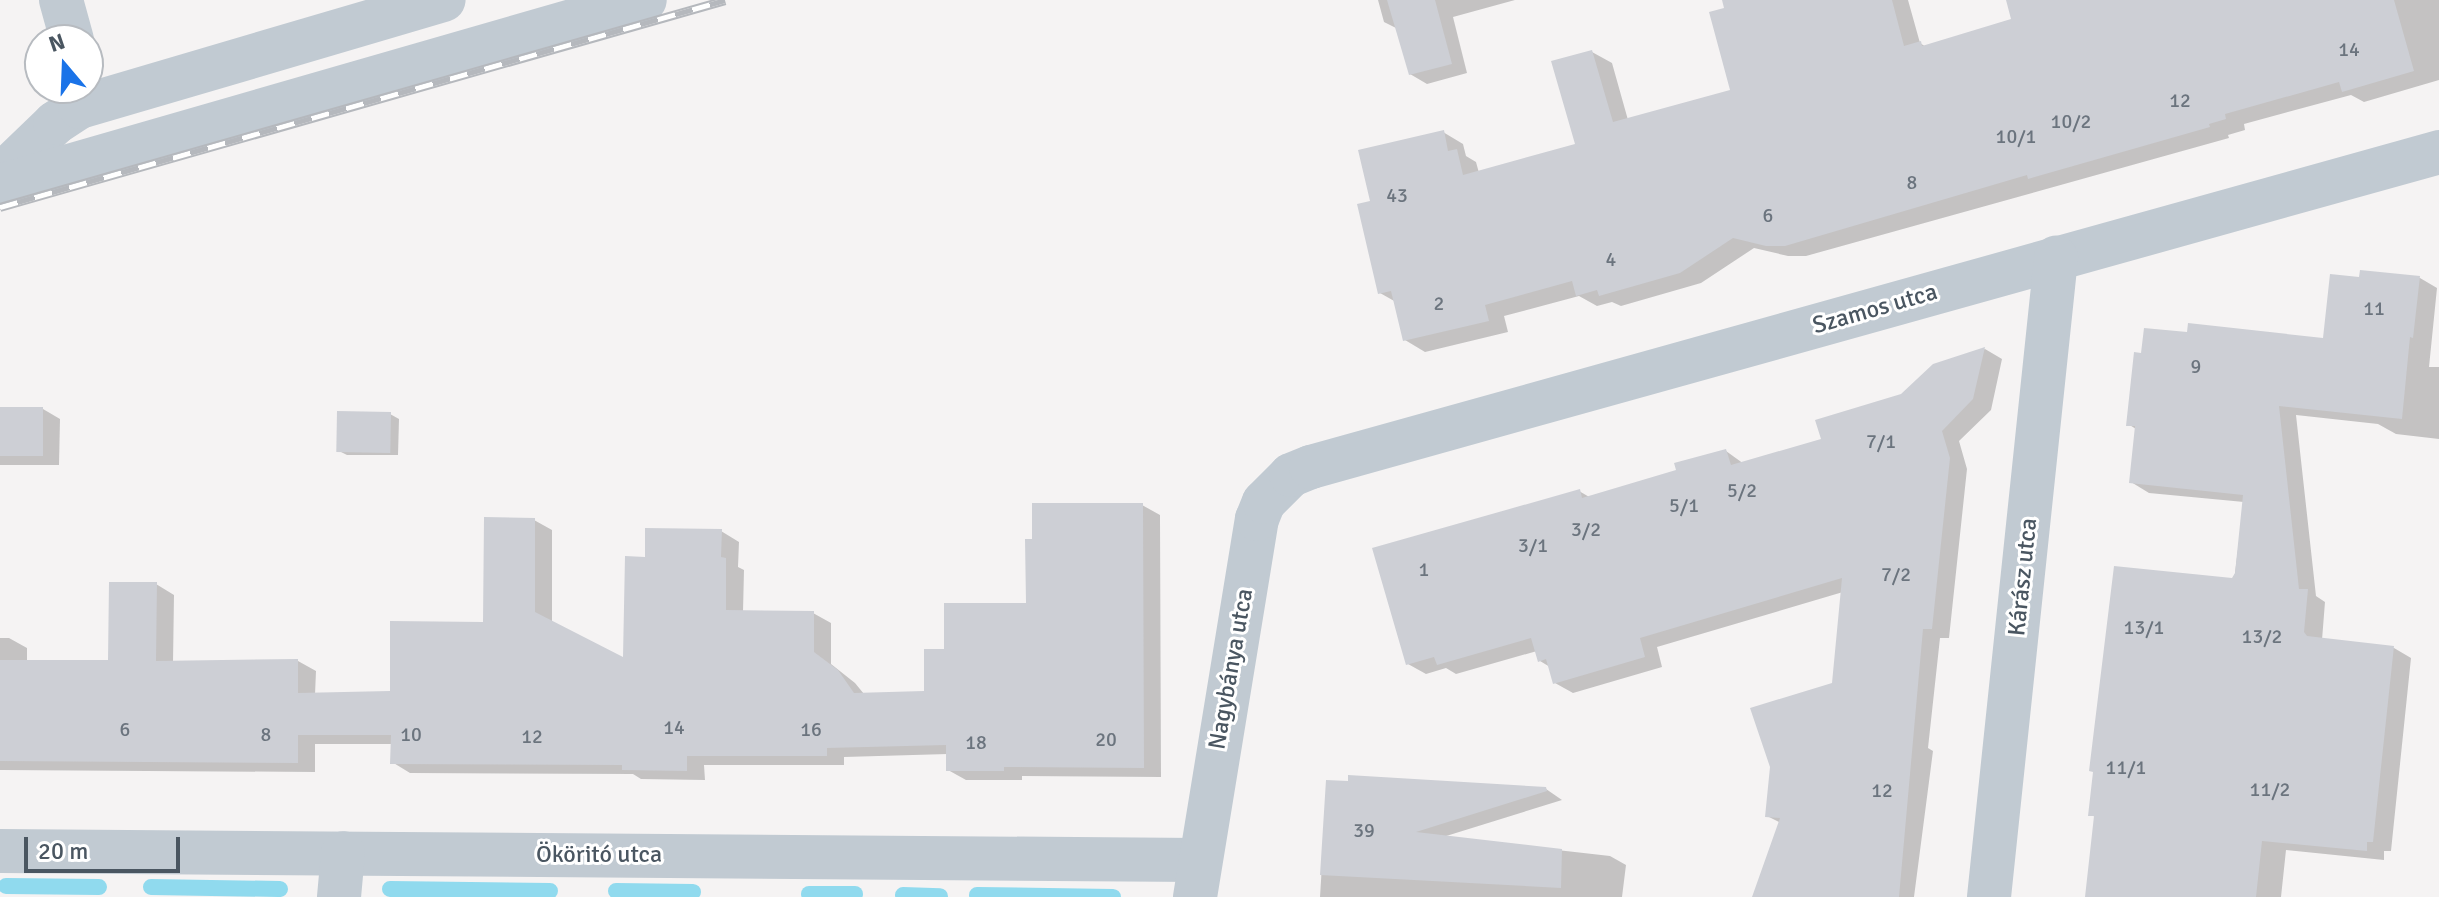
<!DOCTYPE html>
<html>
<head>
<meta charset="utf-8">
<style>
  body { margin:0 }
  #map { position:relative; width:2439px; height:897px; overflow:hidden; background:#f5f3f3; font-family:Signika,sans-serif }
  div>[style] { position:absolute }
  .shadow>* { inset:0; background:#0003 }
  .stream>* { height:16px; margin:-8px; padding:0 8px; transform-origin:8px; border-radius:8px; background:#90daee }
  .building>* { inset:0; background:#cdcfd5; transform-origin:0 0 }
  .minor>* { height:44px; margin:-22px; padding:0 22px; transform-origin:22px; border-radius:22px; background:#c1cad2 }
  .rail>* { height:9px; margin-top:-4.5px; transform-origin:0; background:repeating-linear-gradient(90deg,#fff 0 18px,#b5b8bd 0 36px); box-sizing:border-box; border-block:2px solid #b5b8bd }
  span { translate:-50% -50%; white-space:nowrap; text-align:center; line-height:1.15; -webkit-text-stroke:6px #fff; paint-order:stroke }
  .number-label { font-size:20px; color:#6b747e }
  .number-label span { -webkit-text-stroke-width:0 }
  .street-label { font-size:24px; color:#4a5661 }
  .north { position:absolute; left:24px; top:24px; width:80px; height:80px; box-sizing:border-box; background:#fff; border:2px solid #b7bbc0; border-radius:50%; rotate:341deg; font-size:22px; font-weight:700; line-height:32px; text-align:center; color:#4a5661 }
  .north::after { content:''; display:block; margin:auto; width:28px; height:36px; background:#1a73e8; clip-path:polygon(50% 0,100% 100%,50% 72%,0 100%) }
  .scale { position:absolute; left:24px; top:837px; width:156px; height:36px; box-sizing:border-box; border:4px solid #4a5661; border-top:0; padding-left:10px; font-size:24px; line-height:28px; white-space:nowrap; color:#4a5661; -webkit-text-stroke:6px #fff; paint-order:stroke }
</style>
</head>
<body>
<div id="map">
  <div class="shadow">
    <i style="clip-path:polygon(1378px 0,1515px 0,1453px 17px,1467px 73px,1427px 84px,1410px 74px,1398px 29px,1384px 22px)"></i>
    <i style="clip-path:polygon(1768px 0,1908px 0,1920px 43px,1926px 47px,2014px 21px,2025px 0,2439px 0,2439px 80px,2364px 102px,2351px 95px,2244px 124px,2245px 130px,2228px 135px,2229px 138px,1806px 256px,1788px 256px,1754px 248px,1701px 283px,1621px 306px,1612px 302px,1597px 306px,1579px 296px,1504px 316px,1508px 332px,1425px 352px,1405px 340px,1396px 302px,1380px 293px,1373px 203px,1443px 132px,1463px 144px,1466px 156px,1476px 162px,1479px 173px,1577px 145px,1592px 52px,1612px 63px,1628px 120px,1733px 91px)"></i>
    <i style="clip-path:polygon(2420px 278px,2437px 288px,2429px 367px,2439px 367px,2439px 439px,2396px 434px,2378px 424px,2296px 415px,2316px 596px,2325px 602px,2322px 640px,2394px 648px,2411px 658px,2391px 851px,2384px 851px,2384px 860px,2286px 850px,2281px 897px,2088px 897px,2096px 818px,2091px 814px,2095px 773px,2234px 581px,2244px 502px,2149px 493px,2131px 482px,2136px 429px,2128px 424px,2325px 340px,2361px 280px)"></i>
    <i style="clip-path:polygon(1985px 349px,2002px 359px,1991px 410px,1959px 441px,1967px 469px,1949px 638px,1940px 638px,1928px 748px,1933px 751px,1914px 897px,1754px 897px,1781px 823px,1767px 816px,1834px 685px,1843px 592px,1657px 647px,1662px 667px,1573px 693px,1555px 683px,1550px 667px,1540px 661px,1537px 651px,1456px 674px,1446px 668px,1426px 674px,1408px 664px,1579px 491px,1591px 498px,1678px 471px,1726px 451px,1744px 464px,1824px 441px,1902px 396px,1934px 366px)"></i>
    <i style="clip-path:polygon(0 409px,43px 409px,60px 419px,59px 465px,0 465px)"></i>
    <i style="clip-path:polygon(390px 414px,399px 419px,398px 455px,347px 455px,339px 451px)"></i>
    <i style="clip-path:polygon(1142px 505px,1160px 515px,1161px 777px,1022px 776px,1022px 780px,966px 780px,948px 770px,948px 754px,844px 757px,844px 765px,704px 765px,705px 780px,641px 779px,633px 774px,410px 773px,392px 762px,392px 744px,315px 744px,315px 772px,0 770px,0 638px,9px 638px,27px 648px,27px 662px,110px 662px,156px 584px,174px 595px,173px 663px,298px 661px,316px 671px,315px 695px,392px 693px,485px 624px,534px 520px,552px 530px,552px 623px,625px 660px,647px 559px,721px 531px,739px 542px,738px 567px,744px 570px,743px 612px,813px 613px,831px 623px,831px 664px,855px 683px,864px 694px,926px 693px,946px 651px,1028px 605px)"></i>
    <i style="clip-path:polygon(1327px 782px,1546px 789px,1562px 800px,1443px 837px,1610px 856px,1626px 865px,1622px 897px,1320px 897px)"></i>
  </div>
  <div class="stream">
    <i style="left:6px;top:886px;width:93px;rotate:0.6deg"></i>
    <i style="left:151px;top:887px;width:129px;rotate:0.9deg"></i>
    <i style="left:390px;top:889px;width:160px;rotate:0.7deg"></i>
    <i style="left:616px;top:891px;width:77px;rotate:0.7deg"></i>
    <i style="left:809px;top:894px;width:46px"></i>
    <i style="left:903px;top:895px;width:37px;rotate:2deg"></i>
    <i style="left:977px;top:895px;width:136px;rotate:0.8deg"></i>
  </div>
  <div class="building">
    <i style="clip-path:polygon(1387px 0,1435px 0,1452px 64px,1409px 75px)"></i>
    <i style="clip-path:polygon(1722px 0,1892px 0,1904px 46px,1921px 41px,1922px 46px,2011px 19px,2006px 0,2394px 0,2414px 71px,2342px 92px,2339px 82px,2225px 114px,2226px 119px,2209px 124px,2210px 127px,2028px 179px,2027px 175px,1785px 246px,1766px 246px,1733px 238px,1680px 273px,1599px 296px,1597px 290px,1576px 296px,1572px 281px,1485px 305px,1489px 321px,1403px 341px,1391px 291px,1378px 294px,1357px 204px,1370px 201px,1358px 150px,1444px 130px,1448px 151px,1457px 149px,1463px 175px,1575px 144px,1551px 61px,1592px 50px,1613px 122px,1730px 90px,1709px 12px,1724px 8px)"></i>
    <i style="clip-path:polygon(2360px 270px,2420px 276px,2413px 338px,2410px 337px,2402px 419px,2279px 406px,2299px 589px,2308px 589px,2304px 632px,2307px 636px,2394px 646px,2373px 842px,2367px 842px,2367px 851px,2262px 841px,2256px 897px,2085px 897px,2094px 816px,2088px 816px,2093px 772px,2089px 771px,2114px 566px,2232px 578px,2235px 573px,2243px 495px,2129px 483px,2135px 426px,2126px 426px,2134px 352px,2141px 353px,2144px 328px,2187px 332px,2188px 323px,2323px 338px,2330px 274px,2359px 277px)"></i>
    <i style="clip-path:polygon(1985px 347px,1973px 399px,1942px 431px,1950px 458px,1932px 629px,1923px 629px,1899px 897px,1752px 897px,1780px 818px,1765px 817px,1770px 767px,1750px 708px,1832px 683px,1842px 578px,1640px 638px,1645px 657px,1553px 684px,1546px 659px,1538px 662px,1531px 638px,1437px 665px,1434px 657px,1406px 665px,1372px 548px,1580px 489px,1582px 498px,1676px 470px,1674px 463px,1726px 449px,1731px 465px,1821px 439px,1815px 420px,1901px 394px,1933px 364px)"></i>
    <i style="left:0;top:407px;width:43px;height:49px"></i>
    <i style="left:337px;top:411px;width:54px;height:41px;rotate:1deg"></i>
    <i style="clip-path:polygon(1032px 503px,1143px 503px,1144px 768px,1004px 767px,1004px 771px,946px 771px,946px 745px,827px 748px,827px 756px,687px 756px,687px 771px,622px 770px,622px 765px,390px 764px,391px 735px,298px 735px,298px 763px,0 761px,0 660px,108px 660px,109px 582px,157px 582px,156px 661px,298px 659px,298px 693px,390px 691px,390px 621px,483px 622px,484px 517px,535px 518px,535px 612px,623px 657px,625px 556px,645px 557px,645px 528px,722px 529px,721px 557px,726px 558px,726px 610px,814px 611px,814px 652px,838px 670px,854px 693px,924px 691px,924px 649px,944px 649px,944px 603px,1026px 603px,1025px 539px,1032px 539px)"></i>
    <i style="clip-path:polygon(1348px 775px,1546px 787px,1547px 791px,1416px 832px,1562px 849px,1561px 888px,1320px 875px,1326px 780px,1348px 781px)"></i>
  </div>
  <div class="minor">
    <i style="left:61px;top:0;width:41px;rotate:74.6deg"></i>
    <i style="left:0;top:176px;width:76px;rotate:-43.9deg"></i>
    <i style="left:55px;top:123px;width:30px;rotate:-33deg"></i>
    <i style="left:80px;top:107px;width:379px;rotate:-16.4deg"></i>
    <i style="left:0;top:186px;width:671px;rotate:-16.09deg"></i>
    <i style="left:0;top:851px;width:1198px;rotate:0.43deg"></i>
    <i style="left:339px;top:897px;width:44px;rotate:-84.8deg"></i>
    <i style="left:1195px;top:897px;width:383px;rotate:-80.7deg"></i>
    <i style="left:1257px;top:519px;width:18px;rotate:-68deg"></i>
    <i style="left:1264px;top:502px;width:38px;rotate:-45deg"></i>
    <i style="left:1291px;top:475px;width:22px;rotate:-22deg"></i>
    <i style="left:1311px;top:467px;width:1171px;rotate:-15.6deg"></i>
    <i style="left:1989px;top:897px;width:643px;rotate:-84.01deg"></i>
  </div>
  <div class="rail">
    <i style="left:0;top:207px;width:754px;rotate:-15.93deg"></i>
  </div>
  <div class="number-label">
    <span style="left:2349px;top:49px">14</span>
    <span style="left:2180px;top:100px">12</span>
    <span style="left:2071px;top:121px">10/2</span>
    <span style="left:2016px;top:136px">10/1</span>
    <span style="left:1912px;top:182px">8</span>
    <span style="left:1397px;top:195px">43</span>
    <span style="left:1768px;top:215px">6</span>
    <span style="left:1611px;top:259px">4</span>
    <span style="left:1439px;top:303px">2</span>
    <span style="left:2374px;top:308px">11</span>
    <span style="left:2196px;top:366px">9</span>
    <span style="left:1881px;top:441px">7/1</span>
    <span style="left:1742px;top:490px">5/2</span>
    <span style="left:1684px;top:505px">5/1</span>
    <span style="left:1586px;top:529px">3/2</span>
    <span style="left:1533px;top:545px">3/1</span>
    <span style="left:1424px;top:569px">1</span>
    <span style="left:1896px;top:574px">7/2</span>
    <span style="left:2144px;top:627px">13/1</span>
    <span style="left:2262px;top:636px">13/2</span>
    <span style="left:674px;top:727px">14</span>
    <span style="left:125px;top:729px">6</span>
    <span style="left:811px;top:729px">16</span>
    <span style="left:266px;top:734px">8</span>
    <span style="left:411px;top:734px">10</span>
    <span style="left:532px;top:736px">12</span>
    <span style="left:1106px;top:739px">20</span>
    <span style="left:976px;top:742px">18</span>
    <span style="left:2126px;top:767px">11/1</span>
    <span style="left:2270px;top:789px">11/2</span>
    <span style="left:1882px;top:790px">12</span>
    <span style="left:1364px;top:830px">39</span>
  </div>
  <div class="street-label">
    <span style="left:1875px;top:309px;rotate:-16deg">Szamos utca</span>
    <span style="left:2023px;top:577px;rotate:-84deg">Kárász utca</span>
    <span style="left:1231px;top:669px;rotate:-80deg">Nagybánya utca</span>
    <span style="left:599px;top:855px">Ököritó utca</span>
  </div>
  <div class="north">N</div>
  <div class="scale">20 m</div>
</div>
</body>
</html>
